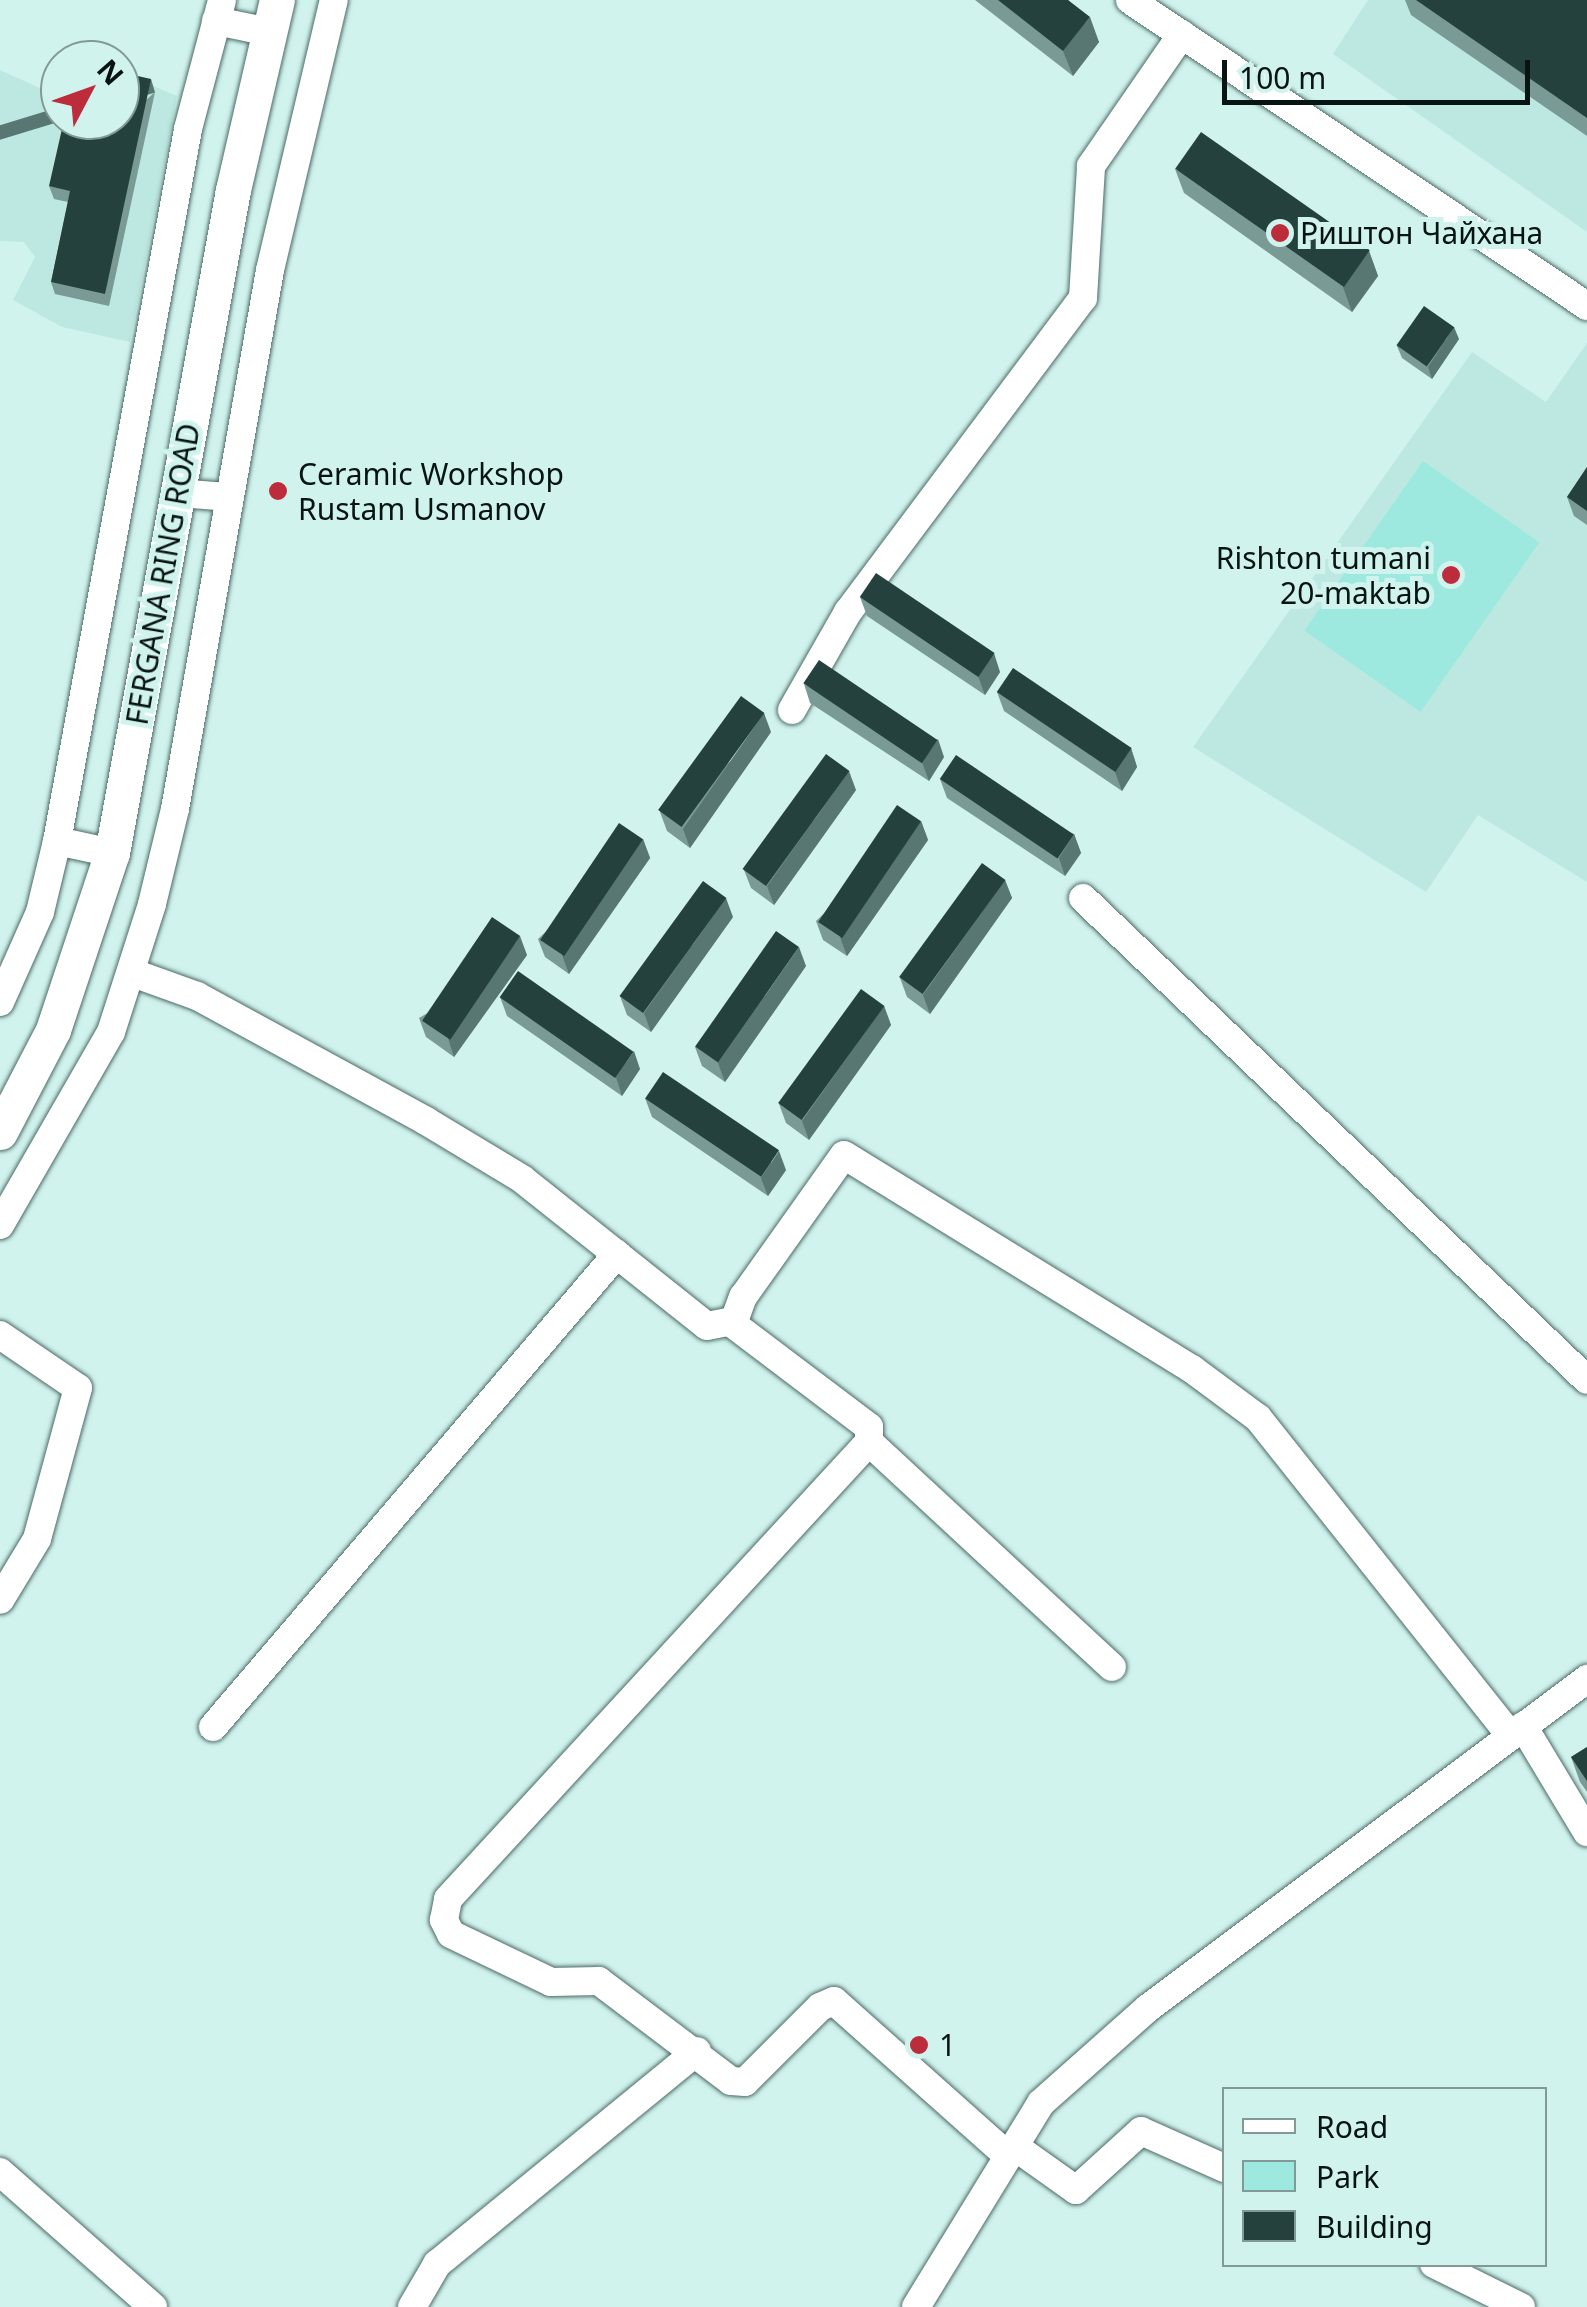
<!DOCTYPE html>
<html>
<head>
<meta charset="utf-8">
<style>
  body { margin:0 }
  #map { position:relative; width:1587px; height:2307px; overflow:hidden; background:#d1f3ee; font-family:"Noto Sans",sans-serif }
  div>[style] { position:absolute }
  .built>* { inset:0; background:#bde8e2 }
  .green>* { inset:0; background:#9de9df; transform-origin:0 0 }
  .roads { filter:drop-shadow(0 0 2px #4c6a66) drop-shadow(0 0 2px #4c6a66) }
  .minor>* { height:28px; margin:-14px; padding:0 14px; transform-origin:14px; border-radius:14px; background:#fff }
  .major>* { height:35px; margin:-17.5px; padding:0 17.5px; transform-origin:17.5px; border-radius:17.5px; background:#fff }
  .wall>* { inset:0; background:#7a9a96 }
  .shaded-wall>* { inset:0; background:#587672; transform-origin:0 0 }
  .building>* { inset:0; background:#24413d; transform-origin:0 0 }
  .dots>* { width:28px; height:28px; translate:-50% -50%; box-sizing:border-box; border:5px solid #d1f3ee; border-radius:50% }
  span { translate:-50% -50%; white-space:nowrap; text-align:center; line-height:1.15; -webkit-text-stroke:10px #d1f3ee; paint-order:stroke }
  .poi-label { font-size:30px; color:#081412 }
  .left { translate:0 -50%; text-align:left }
  .right { translate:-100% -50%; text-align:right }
  .street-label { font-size:30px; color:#081412 }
  .legend { position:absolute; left:1222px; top:2087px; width:325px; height:180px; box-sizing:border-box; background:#d1f3ee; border:2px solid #819a96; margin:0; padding:12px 18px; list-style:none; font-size:30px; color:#081412 }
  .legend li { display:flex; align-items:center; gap:20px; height:50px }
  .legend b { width:50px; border:2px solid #819a96 }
  .north { position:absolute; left:40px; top:40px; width:100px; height:100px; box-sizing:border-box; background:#d1f3ee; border:2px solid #819a96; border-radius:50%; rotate:49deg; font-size:28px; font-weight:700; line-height:40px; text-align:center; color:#081412 }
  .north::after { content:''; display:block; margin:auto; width:35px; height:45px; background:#bc2c3b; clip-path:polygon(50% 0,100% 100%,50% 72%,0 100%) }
  .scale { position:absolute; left:1222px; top:60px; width:308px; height:45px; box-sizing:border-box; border:5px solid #081412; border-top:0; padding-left:12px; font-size:30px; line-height:35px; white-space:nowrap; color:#081412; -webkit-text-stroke:8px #d1f3ee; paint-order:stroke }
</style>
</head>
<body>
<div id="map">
  <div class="built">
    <i style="clip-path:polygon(1368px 0,1587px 0,1587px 232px,1333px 54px)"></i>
    <i style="clip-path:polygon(0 70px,51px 93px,60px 81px,60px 120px,120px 120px,120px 72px,177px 96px,130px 342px,62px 327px,13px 300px,35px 257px,24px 242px,0 241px)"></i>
    <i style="clip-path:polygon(1587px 343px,1587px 882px,1478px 815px,1426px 892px,1193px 747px,1472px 352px,1546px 402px)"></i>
  </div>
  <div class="green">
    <i style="left:1423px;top:461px;width:142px;height:207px;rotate:35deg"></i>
  </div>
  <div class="roads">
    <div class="minor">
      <i style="left:1130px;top:0;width:550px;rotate:33.81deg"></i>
      <i style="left:216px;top:21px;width:54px;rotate:11.7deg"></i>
      <i style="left:178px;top:493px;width:51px;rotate:4.5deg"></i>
      <i style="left:792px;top:710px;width:113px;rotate:-60.3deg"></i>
      <i style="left:848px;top:612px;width:392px;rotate:-53.2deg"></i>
      <i style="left:1083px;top:298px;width:132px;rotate:-86.5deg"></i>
      <i style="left:1091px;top:166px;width:160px;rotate:-55.4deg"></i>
      <i style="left:57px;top:841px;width:56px;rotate:12.3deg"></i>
      <i style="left:1083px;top:898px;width:697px;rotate:43.72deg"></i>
      <i style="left:133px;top:973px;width:68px;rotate:19.8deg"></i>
      <i style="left:197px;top:996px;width:261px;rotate:28.6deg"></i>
      <i style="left:426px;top:1121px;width:112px;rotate:31.1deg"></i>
      <i style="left:522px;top:1179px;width:236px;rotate:38.5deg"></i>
      <i style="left:707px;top:1326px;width:26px;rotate:-11deg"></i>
      <i style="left:0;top:1002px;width:98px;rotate:-66deg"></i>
      <i style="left:40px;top:912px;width:73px;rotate:-76.5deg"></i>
      <i style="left:57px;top:841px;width:724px;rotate:-79.57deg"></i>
      <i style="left:188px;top:129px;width:133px;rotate:-75.2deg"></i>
      <i style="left:0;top:1225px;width:223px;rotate:-60.1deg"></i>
      <i style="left:111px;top:1032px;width:134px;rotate:-72.2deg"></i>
      <i style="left:152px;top:904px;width:98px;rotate:-76.4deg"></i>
      <i style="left:175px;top:809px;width:547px;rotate:-80deg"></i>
      <i style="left:270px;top:270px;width:277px;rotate:-76.7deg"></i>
      <i style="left:0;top:1335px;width:94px;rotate:34.2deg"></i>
      <i style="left:78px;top:1388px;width:156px;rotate:105.2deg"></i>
      <i style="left:37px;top:1539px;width:71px;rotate:121.2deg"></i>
      <i style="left:869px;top:1442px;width:331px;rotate:42.8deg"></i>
      <i style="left:1523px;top:1726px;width:124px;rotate:58.9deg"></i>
      <i style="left:213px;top:1727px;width:622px;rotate:-49.5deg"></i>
      <i style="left:1014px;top:2146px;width:76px;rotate:35.4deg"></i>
      <i style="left:1076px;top:2190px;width:88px;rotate:-42.2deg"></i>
      <i style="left:1141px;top:2131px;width:91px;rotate:24deg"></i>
      <i style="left:1008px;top:2156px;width:233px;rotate:-138.3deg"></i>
      <i style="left:834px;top:2001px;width:15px;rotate:157deg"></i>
      <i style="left:820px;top:2007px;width:106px;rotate:135deg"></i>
      <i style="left:745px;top:2082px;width:14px;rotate:-176deg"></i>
      <i style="left:731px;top:2081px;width:166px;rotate:-142.9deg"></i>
      <i style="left:599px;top:1981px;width:48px;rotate:178.8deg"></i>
      <i style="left:551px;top:1982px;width:111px;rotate:-154.4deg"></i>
      <i style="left:451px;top:1934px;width:16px;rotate:-117deg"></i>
      <i style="left:444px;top:1920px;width:21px;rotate:-79deg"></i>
      <i style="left:448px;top:1899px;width:621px;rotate:-47.35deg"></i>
      <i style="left:869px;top:1442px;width:15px;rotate:-90deg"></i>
      <i style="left:869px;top:1427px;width:171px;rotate:-142.9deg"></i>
      <i style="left:733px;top:1324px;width:29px;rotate:-70deg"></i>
      <i style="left:743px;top:1297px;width:174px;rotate:-54.6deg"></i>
      <i style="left:844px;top:1155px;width:409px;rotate:31.6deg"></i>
      <i style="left:1192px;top:1369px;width:82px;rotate:36.6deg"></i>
      <i style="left:1258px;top:1418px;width:406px;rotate:51.5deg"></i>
      <i style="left:0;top:2172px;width:204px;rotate:41.4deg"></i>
      <i style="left:1434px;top:2264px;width:97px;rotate:26.3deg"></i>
      <i style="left:412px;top:2307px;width:50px;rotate:-59.8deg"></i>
      <i style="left:437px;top:2264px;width:336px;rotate:-39.3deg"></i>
      <i style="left:916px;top:2307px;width:239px;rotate:-58.5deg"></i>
      <i style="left:1041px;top:2103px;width:143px;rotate:-41.6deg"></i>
      <i style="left:1148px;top:2008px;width:549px;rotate:-36.85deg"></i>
    </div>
    <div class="major">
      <i style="left:0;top:1132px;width:115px;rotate:-62.5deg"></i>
      <i style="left:53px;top:1030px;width:187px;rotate:-71.6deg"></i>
      <i style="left:112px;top:853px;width:674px;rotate:-79.66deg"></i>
      <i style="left:233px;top:190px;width:195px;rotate:-77deg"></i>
    </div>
  </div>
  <div class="wall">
    <i style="clip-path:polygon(975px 0,1068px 0,1099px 42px,1073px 76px)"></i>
    <i style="clip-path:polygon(1405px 0,1587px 0,1587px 136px,1411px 15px)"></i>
    <i style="clip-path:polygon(155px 92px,109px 306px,55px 294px,51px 282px,68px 202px,54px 199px,49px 186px)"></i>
    <i style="clip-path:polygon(1175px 169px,1369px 251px,1378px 276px,1352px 312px,1184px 193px)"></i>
    <i style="clip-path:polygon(1459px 339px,1432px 379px,1402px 358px,1397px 346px)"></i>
    <i style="clip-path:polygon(1587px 467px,1587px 525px,1574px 516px,1567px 497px)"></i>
    <i style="clip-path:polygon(860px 597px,1000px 672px,985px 695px,867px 616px)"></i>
    <i style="clip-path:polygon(804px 684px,944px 757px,929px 781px,810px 703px)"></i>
    <i style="clip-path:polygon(997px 692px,1131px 748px,1137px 767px,1122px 791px,1004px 711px)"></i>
    <i style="clip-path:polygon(771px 732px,690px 848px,667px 831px,660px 812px)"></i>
    <i style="clip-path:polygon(940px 779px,1074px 834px,1081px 853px,1065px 876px,947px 798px)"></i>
    <i style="clip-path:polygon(856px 790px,774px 905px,751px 888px,744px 870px)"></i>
    <i style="clip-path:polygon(921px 821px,928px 840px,847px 956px,823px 940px,816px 921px)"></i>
    <i style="clip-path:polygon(643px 839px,650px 858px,569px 974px,545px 957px,538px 939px)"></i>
    <i style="clip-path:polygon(1005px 880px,1012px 898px,930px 1014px,907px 997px,900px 978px)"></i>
    <i style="clip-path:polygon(733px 917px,651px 1032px,627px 1015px,620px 996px)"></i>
    <i style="clip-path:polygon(527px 955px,454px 1057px,426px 1037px,419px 1018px)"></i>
    <i style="clip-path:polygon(806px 966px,725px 1082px,702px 1066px,695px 1047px)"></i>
    <i style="clip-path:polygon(500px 997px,640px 1069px,622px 1096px,507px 1016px)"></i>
    <i style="clip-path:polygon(884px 1006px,891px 1025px,809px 1140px,786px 1123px,779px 1104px)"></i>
    <i style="clip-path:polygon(645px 1098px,786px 1170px,768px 1196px,652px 1117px)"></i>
    <i style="clip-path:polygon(1587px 1747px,1587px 1792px,1580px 1782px,1571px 1757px)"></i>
  </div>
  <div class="shaded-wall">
    <i style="clip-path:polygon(1090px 17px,1099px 42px,1073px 76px,1063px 51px)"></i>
    <i style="left:151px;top:79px;width:14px;height:220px;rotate:73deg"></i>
    <i style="clip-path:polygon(1369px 251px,1378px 276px,1352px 312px,1343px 287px)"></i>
    <i style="clip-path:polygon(1454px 327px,1459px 339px,1432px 379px,1428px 367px)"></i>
    <i style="clip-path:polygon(994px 653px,1000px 672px,985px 695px,978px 676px)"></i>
    <i style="clip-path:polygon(764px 713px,771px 732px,690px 848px,683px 829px)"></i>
    <i style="clip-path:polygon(938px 739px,944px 757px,929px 781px,922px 762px)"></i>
    <i style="clip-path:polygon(1131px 748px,1137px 767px,1122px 791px,1115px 772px)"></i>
    <i style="clip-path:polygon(849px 771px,856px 790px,774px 905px,767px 886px)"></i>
    <i style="clip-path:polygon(921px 821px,928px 840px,847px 956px,840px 937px)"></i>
    <i style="clip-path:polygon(1074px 834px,1081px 853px,1065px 876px,1059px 858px)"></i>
    <i style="clip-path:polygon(643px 839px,650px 858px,569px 974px,562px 955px)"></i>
    <i style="clip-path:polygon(1005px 880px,1012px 898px,930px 1014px,923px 995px)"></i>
    <i style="clip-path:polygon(726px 898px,733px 917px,651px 1032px,644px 1013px)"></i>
    <i style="clip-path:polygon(520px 936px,527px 955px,454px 1057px,448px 1038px)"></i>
    <i style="clip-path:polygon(799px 947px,806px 966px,725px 1082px,718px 1063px)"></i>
    <i style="clip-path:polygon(884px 1006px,891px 1025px,809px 1140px,802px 1121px)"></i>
    <i style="clip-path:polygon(634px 1051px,640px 1069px,622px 1096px,616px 1077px)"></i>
    <i style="clip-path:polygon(779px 1151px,786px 1170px,768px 1196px,761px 1178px)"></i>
  </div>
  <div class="building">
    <i style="clip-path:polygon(998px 0,1068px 0,1090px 17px,1063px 51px)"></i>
    <i style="clip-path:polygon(1416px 0,1587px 0,1587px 118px)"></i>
    <i style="clip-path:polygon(120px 72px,151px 79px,105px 294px,51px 282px,70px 191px,49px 186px,64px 120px,120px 120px)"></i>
    <i style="left:1201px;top:132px;width:206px;height:45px;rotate:35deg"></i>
    <i style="left:1424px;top:306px;width:37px;height:48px;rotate:35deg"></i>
    <i style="clip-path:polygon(1587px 467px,1587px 511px,1567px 497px)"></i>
    <i style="left:876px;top:573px;width:143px;height:29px;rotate:34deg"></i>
    <i style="left:819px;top:660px;width:143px;height:28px;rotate:34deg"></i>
    <i style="left:1013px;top:668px;width:143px;height:29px;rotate:34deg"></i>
    <i style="left:741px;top:696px;width:29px;height:141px;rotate:36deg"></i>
    <i style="left:826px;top:754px;width:29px;height:142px;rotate:36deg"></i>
    <i style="left:956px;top:755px;width:142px;height:29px;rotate:34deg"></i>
    <i style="left:897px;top:805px;width:29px;height:141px;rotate:34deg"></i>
    <i style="left:619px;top:823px;width:29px;height:141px;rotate:34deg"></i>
    <i style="left:982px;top:863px;width:29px;height:141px;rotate:36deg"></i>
    <i style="left:703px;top:881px;width:29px;height:142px;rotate:36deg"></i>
    <i style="left:492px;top:917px;width:34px;height:125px;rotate:34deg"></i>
    <i style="left:776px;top:931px;width:28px;height:141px;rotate:35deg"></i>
    <i style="left:518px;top:971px;width:141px;height:32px;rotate:35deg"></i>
    <i style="left:861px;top:989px;width:29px;height:141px;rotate:36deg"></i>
    <i style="left:663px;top:1072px;width:140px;height:32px;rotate:34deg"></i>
    <i style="clip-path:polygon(1587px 1747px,1587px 1781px,1571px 1757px)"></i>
  </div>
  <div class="dots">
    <i style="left:1280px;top:233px;background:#bc2c3b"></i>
    <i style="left:278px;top:491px;background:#bc2c3b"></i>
    <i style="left:1451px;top:575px;background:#bc2c3b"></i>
    <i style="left:919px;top:2045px;background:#bc2c3b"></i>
  </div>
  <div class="poi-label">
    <span class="left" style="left:1300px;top:233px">Риштон Чайхана</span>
    <span class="left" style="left:298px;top:491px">Ceramic Workshop<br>Rustam Usmanov</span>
    <span class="right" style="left:1431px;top:575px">Rishton tumani<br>20-maktab</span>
    <span class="left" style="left:939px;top:2045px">1</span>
  </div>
  <div class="street-label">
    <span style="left:163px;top:574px;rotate:-80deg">FERGANA RING ROAD</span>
  </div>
  <ul class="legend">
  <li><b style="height:12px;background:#fff"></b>Road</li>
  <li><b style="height:28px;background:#9de9df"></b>Park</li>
  <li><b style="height:28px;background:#24413d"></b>Building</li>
  </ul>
  <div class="north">N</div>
  <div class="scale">100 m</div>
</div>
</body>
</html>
